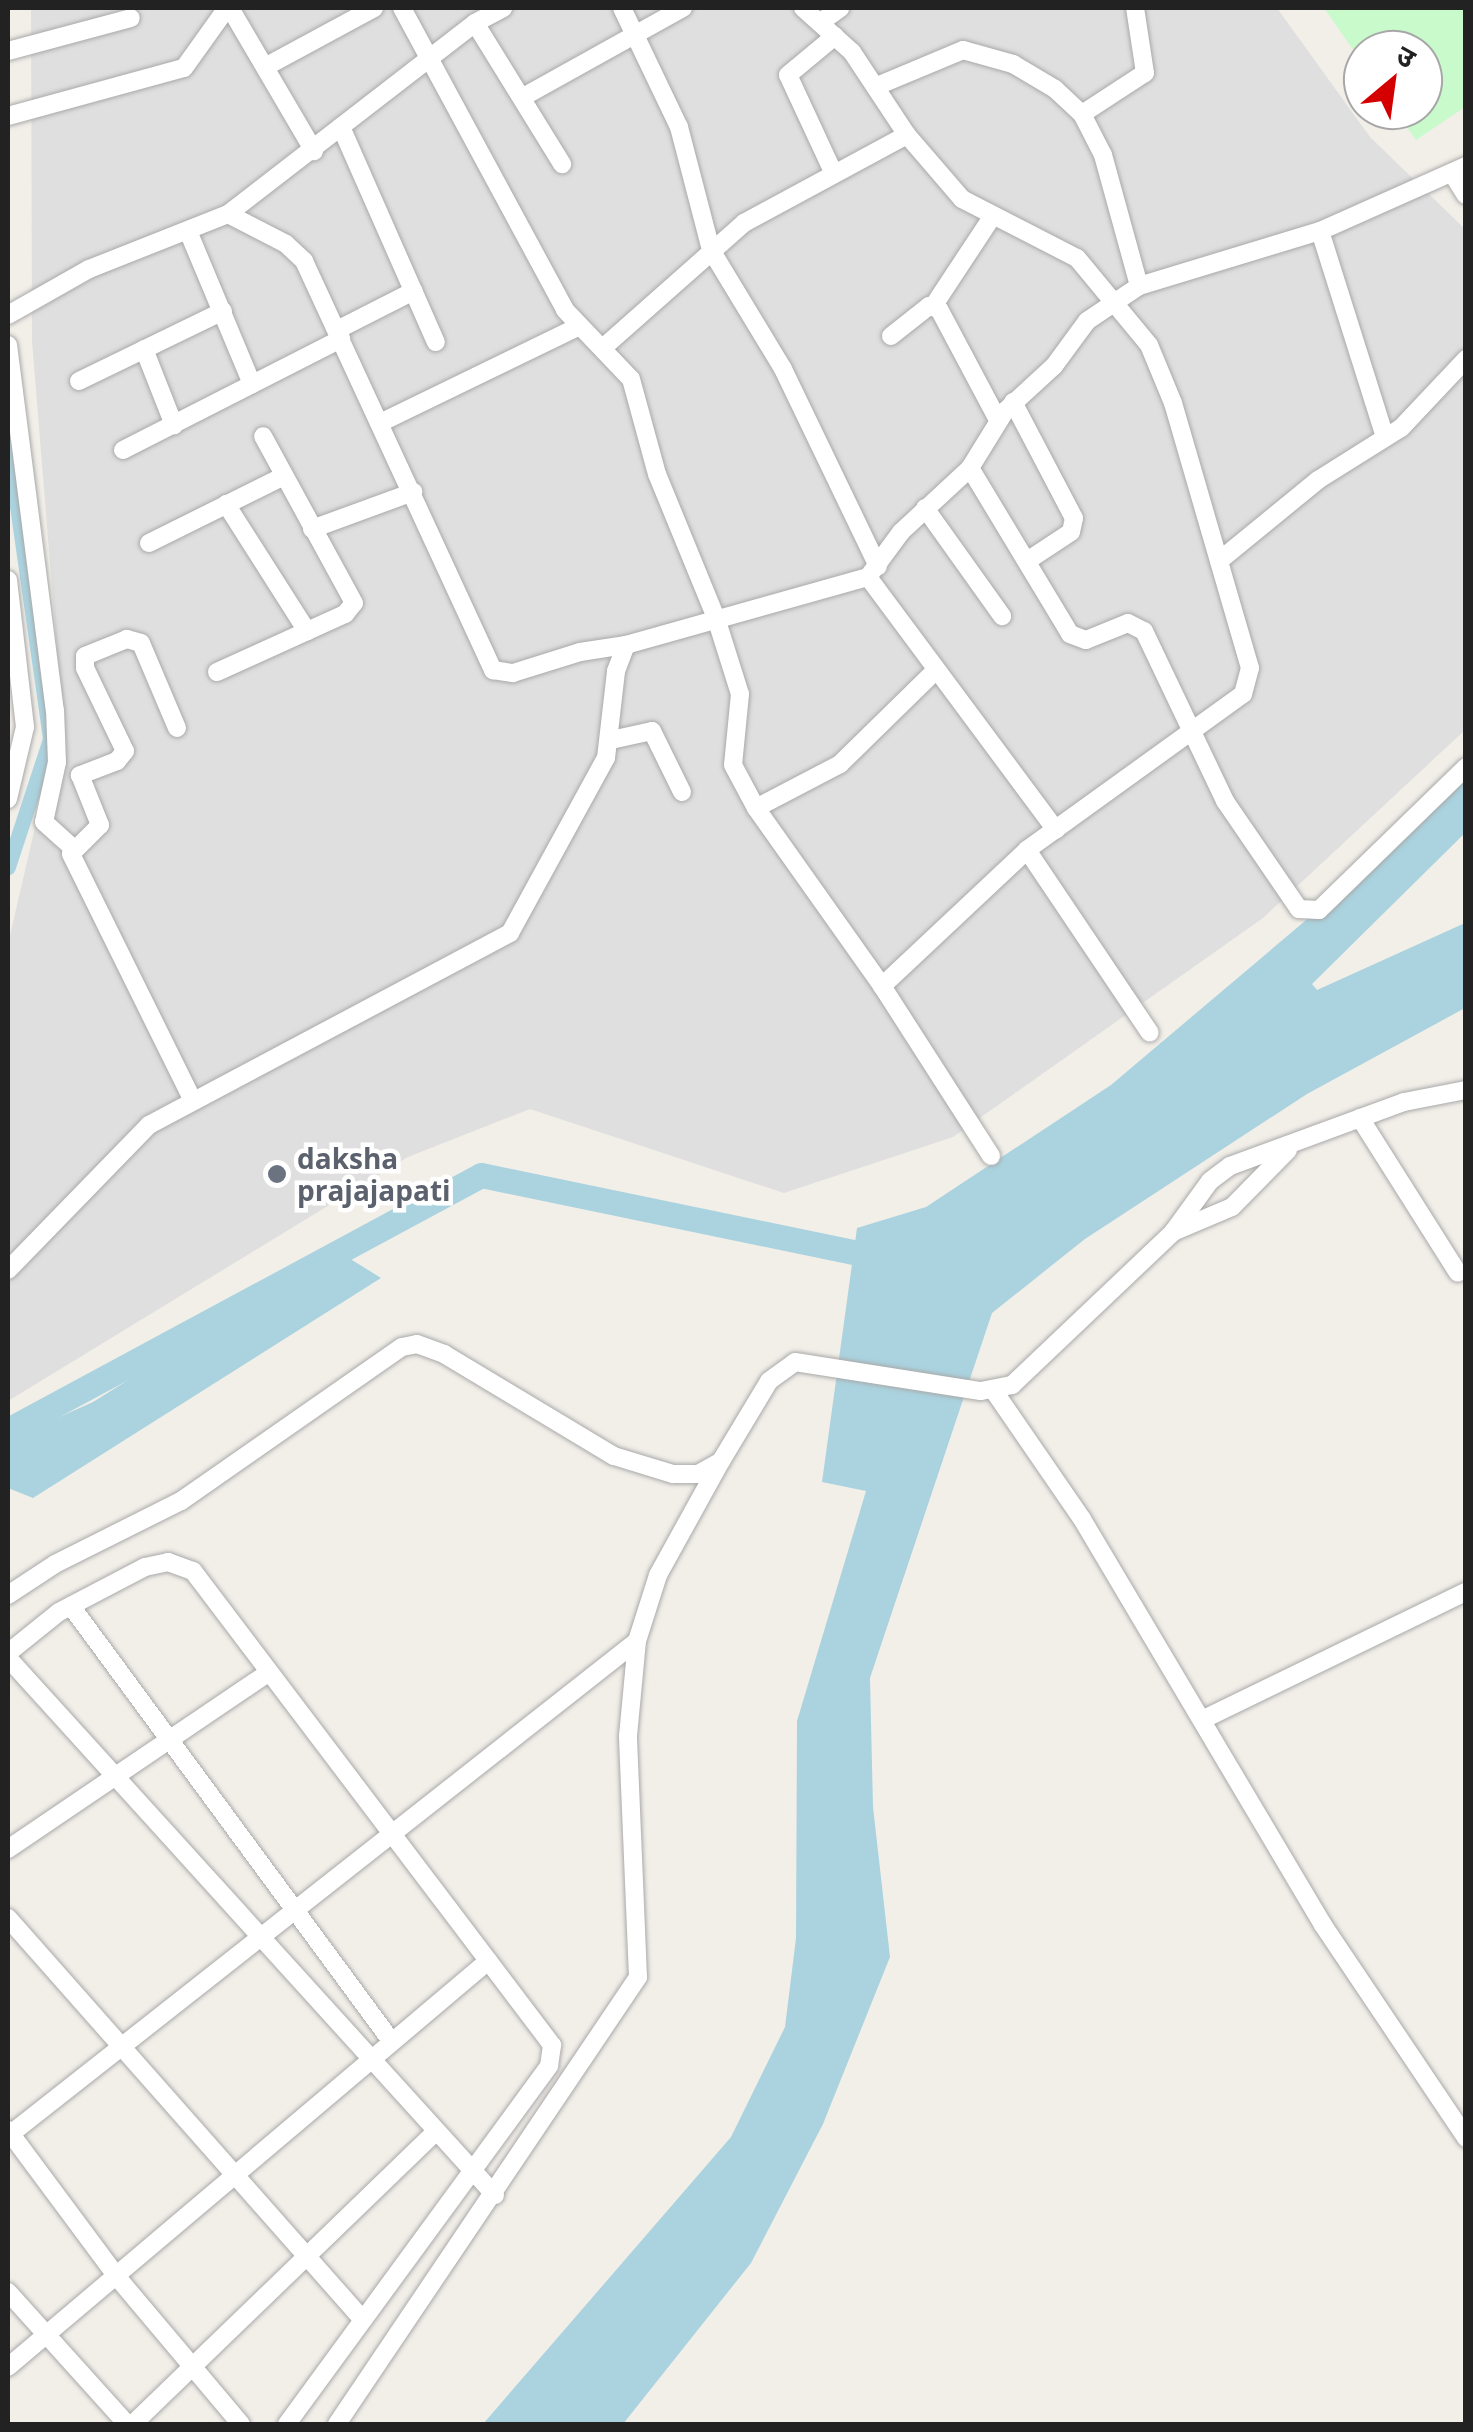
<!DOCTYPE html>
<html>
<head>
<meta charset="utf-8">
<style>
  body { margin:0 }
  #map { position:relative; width:1473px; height:2432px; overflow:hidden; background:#f2efe9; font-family:"Open Sans","Noto Sans Devanagari",sans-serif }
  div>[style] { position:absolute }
  .residential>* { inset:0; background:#e0dfdf }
  .park>* { inset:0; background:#c8facc }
  .water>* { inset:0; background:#aad3df }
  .canal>* { height:15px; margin:-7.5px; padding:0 7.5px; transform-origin:7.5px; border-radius:7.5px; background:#aad3df }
  .river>* { height:25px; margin:-12.5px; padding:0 12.5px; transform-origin:12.5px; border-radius:12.5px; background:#aad3df }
  .roads { filter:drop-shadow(0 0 2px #a9a9a9) drop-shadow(0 0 2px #a9a9a9) }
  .minor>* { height:18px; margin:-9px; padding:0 9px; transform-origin:9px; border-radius:9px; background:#fff }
  .dots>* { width:28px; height:28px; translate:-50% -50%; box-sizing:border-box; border:5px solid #fff; border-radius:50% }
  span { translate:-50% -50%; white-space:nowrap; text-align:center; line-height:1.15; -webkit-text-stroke:9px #fff; paint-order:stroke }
  .worship-label { font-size:28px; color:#5b616d; font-weight:700 }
  .left { translate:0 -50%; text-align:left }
  .frame { position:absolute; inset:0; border:10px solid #222; pointer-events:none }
  .north { position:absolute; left:1343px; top:30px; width:100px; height:100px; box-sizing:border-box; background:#fff; border:2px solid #a7a7a7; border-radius:50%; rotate:29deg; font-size:28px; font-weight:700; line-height:40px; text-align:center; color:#222 }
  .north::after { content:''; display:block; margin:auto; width:35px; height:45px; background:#d40000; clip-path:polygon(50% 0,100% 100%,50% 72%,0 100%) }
</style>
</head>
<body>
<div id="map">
  <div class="residential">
    <i style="clip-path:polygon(31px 8px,1277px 8px,1370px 137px,1465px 229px,1465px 730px,1263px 918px,953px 1137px,784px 1193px,530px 1109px,408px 1157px,8px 1401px,8px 944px,62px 711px,32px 341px)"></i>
  </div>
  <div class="park">
    <i style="clip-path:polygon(1324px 8px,1465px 8px,1465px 107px,1416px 140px,1395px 110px,1423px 110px,1423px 50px,1363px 50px,1363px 64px)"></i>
  </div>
  <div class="water">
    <i style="clip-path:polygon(1465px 772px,1465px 833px,1312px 984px,1317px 990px,1465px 923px,1465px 1008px,1307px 1094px,1085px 1239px,992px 1313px,870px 1678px,873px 1807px,890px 1957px,823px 2124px,751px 2263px,623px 2424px,483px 2424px,731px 2137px,785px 2027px,796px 1938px,797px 1721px,866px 1491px,822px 1482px,857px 1228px,926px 1207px,1111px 1085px,1305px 921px)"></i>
    <i style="clip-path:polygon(336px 1250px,381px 1278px,33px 1498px,8px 1488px,8px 1440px,93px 1402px)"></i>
  </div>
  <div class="canal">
    <i style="left:8px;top:443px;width:299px;rotate:81.9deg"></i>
    <i style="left:50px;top:739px;width:135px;rotate:108.2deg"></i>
  </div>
  <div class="river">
    <i style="left:8px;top:1430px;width:537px;rotate:-28.33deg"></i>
    <i style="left:481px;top:1175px;width:380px;rotate:11.7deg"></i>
  </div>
  <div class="roads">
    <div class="minor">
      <i style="left:230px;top:8px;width:166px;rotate:59.6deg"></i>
      <i style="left:402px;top:8px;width:343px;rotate:61.6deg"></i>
      <i style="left:565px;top:310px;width:95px;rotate:46.3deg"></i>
      <i style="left:631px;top:379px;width:98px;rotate:74.7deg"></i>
      <i style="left:657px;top:474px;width:156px;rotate:67.7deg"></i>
      <i style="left:716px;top:618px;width:80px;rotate:72.5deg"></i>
      <i style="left:740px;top:694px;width:71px;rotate:95.6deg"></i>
      <i style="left:733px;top:765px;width:49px;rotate:61.9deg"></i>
      <i style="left:756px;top:808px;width:218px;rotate:54.7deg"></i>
      <i style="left:882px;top:986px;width:202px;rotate:57.3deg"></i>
      <i style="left:622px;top:8px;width:132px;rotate:64.4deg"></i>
      <i style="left:679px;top:127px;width:127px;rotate:75.4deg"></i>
      <i style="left:711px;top:250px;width:139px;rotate:58.8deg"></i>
      <i style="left:783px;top:369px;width:219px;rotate:64.3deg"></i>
      <i style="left:803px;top:8px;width:66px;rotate:41.9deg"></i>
      <i style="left:852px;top:52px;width:100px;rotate:56.5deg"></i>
      <i style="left:907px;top:135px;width:84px;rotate:49.3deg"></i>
      <i style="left:962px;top:199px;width:129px;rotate:27.2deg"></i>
      <i style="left:1077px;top:258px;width:113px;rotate:50.4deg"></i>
      <i style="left:1149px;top:345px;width:63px;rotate:67.5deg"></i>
      <i style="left:1173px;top:403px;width:276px;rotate:73.8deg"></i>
      <i style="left:1250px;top:668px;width:27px;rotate:105deg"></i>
      <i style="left:1243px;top:694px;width:266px;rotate:144.2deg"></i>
      <i style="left:1027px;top:850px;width:199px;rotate:136.8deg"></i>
      <i style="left:821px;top:22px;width:24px;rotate:-36deg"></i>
      <i style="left:475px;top:23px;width:32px;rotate:-28deg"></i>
      <i style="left:8px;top:51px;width:127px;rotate:-15deg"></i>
      <i style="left:265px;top:67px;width:124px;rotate:-28.4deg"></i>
      <i style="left:877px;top:86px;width:93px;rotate:-22.7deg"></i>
      <i style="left:963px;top:50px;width:52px;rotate:15.6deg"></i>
      <i style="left:1013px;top:64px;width:49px;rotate:30.8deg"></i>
      <i style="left:1055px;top:89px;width:37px;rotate:43deg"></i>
      <i style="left:1082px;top:114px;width:46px;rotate:62.9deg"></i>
      <i style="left:1103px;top:155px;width:136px;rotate:74.6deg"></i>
      <i style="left:523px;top:97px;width:183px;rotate:-29.1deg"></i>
      <i style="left:1082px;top:114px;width:75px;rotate:-33.1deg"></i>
      <i style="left:1145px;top:73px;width:66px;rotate:-98.7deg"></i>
      <i style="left:8px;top:116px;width:182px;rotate:-15.3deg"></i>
      <i style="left:184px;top:68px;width:74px;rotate:-54.4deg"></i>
      <i style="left:341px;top:127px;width:235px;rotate:66.2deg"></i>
      <i style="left:1452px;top:173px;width:26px;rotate:58deg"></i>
      <i style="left:834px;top:174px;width:109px;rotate:-114.9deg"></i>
      <i style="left:788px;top:75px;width:61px;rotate:-39.7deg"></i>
      <i style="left:228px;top:214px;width:65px;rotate:27.3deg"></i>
      <i style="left:286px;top:244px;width:25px;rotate:43deg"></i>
      <i style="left:304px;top:261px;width:451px;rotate:65.2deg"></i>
      <i style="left:493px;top:670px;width:20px;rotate:9deg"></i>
      <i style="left:513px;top:673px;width:70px;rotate:-17.4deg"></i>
      <i style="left:580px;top:652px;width:47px;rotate:-8.7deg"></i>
      <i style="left:188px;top:231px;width:166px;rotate:67.3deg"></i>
      <i style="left:1320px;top:231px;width:216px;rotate:72.5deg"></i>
      <i style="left:934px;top:305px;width:105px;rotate:-56.6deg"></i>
      <i style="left:8px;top:315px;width:93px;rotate:-29.6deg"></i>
      <i style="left:89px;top:269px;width:149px;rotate:-21.6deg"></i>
      <i style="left:228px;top:214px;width:312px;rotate:-37.7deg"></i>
      <i style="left:475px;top:23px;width:166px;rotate:58.3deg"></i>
      <i style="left:337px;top:330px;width:86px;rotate:-26.9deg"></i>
      <i style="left:891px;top:336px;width:48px;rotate:-38.3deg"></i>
      <i style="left:929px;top:306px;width:10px;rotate:17deg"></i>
      <i style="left:939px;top:309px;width:126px;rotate:62deg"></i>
      <i style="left:8px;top:345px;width:368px;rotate:82.7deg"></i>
      <i style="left:55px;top:710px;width:52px;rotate:87.8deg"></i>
      <i style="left:57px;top:762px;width:61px;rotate:102.2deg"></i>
      <i style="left:44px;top:822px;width:38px;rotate:42deg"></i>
      <i style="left:605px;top:346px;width:186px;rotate:-41.5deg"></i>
      <i style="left:744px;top:223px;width:185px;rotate:-28.4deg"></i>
      <i style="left:144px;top:349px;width:82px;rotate:68.5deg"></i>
      <i style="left:79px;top:381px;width:160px;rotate:-25.9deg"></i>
      <i style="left:1013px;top:402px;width:131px;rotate:62.3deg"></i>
      <i style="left:1074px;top:518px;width:14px;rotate:102deg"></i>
      <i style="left:1071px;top:532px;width:49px;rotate:146.6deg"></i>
      <i style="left:382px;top:422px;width:220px;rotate:-25.9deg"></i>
      <i style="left:123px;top:450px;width:245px;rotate:-27deg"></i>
      <i style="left:970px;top:468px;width:194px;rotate:58.9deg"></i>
      <i style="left:1070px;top:634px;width:17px;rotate:21deg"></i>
      <i style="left:1086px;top:640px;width:45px;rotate:-22deg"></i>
      <i style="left:1128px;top:623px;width:18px;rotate:27deg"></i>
      <i style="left:1144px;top:631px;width:188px;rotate:64.5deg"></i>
      <i style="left:1225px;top:801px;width:131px;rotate:55.6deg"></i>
      <i style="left:1299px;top:909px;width:20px;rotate:3deg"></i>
      <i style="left:1319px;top:910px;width:205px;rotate:-44.2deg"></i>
      <i style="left:226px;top:504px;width:151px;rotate:57.5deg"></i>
      <i style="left:925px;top:508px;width:133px;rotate:54.5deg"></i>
      <i style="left:312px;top:529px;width:108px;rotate:-20.1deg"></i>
      <i style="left:149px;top:543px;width:151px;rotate:-26.4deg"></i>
      <i style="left:1219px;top:561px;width:128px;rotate:-39.3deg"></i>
      <i style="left:1318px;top:480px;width:98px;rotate:-32.1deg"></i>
      <i style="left:1401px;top:428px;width:95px;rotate:-46.7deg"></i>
      <i style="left:868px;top:577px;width:315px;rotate:53.4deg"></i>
      <i style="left:8px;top:580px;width:148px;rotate:83.4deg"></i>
      <i style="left:25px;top:727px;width:74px;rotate:103.3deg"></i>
      <i style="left:217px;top:672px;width:141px;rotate:-24.4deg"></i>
      <i style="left:345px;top:614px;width:14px;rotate:-51deg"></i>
      <i style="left:354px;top:603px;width:190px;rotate:-118.6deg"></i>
      <i style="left:177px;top:728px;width:92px;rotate:-113deg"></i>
      <i style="left:141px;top:643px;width:15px;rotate:-164deg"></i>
      <i style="left:127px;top:639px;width:45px;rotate:158deg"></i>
      <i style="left:85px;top:656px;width:12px;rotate:90deg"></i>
      <i style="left:85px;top:668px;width:92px;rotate:64.3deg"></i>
      <i style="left:125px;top:751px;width:13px;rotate:129deg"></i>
      <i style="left:117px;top:761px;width:40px;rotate:159deg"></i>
      <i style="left:80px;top:775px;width:54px;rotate:68.2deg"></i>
      <i style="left:100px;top:825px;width:41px;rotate:135deg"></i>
      <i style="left:71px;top:854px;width:273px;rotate:63.7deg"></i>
      <i style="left:611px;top:740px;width:42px;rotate:-12.4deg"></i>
      <i style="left:652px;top:731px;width:68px;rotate:63.8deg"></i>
      <i style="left:756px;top:808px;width:95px;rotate:-27.6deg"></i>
      <i style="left:840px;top:764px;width:134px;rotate:-44.4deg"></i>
      <i style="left:1027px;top:850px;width:220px;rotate:56.1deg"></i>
      <i style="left:1360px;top:1118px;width:183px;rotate:57.7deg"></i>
      <i style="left:1173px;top:1232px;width:64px;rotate:-23deg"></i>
      <i style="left:1232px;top:1207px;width:80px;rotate:-45.5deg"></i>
      <i style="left:8px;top:1270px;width:202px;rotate:-45.8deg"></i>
      <i style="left:149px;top:1125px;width:409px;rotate:-28deg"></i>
      <i style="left:510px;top:933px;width:200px;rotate:-61.3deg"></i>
      <i style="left:606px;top:758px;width:88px;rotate:-83.4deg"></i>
      <i style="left:616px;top:671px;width:28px;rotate:-69deg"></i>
      <i style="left:626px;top:645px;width:251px;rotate:-15.7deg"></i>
      <i style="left:868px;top:577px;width:56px;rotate:-53.7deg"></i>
      <i style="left:901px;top:532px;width:94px;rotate:-42.8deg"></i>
      <i style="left:970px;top:468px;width:67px;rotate:-58.4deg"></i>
      <i style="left:1005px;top:411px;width:67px;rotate:-42.6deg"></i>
      <i style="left:1054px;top:366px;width:56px;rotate:-53.7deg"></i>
      <i style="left:1087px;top:321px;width:63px;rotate:-33.9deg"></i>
      <i style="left:1139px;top:286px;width:189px;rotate:-16.9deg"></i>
      <i style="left:1320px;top:231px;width:160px;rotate:-24deg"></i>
      <i style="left:994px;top:1391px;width:155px;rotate:55.5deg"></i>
      <i style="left:1082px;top:1519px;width:472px;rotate:59.3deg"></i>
      <i style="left:1323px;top:1925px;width:257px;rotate:56.1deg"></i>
      <i style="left:8px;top:1595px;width:56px;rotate:-33.4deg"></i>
      <i style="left:55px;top:1564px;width:141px;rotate:-26.6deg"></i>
      <i style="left:181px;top:1501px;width:269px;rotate:-34.9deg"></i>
      <i style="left:402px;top:1347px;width:15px;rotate:-11deg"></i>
      <i style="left:417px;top:1344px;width:29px;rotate:20deg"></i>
      <i style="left:444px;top:1354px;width:198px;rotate:31deg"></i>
      <i style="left:614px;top:1456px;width:62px;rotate:17deg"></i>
      <i style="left:673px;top:1474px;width:25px"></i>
      <i style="left:698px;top:1474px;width:26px;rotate:-29deg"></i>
      <i style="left:721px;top:1461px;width:93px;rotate:-59deg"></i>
      <i style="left:769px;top:1381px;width:32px;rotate:-36deg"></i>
      <i style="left:795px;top:1362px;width:188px;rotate:8.9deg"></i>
      <i style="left:981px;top:1391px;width:32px;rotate:-11deg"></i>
      <i style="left:1012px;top:1385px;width:222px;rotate:-43.5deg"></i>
      <i style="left:1173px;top:1232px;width:63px;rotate:-54deg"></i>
      <i style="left:1210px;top:1181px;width:25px;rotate:-37deg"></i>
      <i style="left:1230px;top:1166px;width:185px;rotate:-20.2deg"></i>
      <i style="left:1404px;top:1102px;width:63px;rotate:-11deg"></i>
      <i style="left:71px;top:1606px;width:541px;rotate:53.64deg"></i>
      <i style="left:8px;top:1653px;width:65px;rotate:-38.8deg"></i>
      <i style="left:59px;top:1612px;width:97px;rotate:-27.6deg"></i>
      <i style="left:145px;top:1567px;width:24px;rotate:-12deg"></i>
      <i style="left:168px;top:1562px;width:27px;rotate:20deg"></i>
      <i style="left:193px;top:1571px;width:595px;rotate:52.86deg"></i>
      <i style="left:552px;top:2045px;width:21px;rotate:98deg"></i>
      <i style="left:549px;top:2066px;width:444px;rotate:126.2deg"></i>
      <i style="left:8px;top:1658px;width:725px;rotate:47.8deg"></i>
      <i style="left:1204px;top:1719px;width:291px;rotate:-25.9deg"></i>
      <i style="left:8px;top:1849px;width:315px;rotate:-34.1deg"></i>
      <i style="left:8px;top:1918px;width:536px;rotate:48.55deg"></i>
      <i style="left:8px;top:2130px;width:183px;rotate:53.4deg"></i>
      <i style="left:117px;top:2277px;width:192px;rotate:49.9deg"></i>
      <i style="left:8px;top:2136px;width:800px;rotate:-38.2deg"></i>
      <i style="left:8px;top:2292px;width:178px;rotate:48deg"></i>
      <i style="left:8px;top:2367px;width:629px;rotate:-40.23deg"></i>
      <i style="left:133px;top:2424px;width:421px;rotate:-44deg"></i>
      <i style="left:337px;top:2424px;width:539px;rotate:-56.04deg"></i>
      <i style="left:638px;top:1977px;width:241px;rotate:-92.4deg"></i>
      <i style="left:628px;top:1736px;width:95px;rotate:-84.6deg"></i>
      <i style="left:637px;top:1641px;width:69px;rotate:-72.3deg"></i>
      <i style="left:658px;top:1575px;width:130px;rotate:-61.1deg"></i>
    </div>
  </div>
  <div class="dots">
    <i style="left:277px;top:1174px;background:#6b7280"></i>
  </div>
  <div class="worship-label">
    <span class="left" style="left:297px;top:1174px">daksha<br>prajajapati</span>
  </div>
  <div class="frame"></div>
  <div class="north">उ</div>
</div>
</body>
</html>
